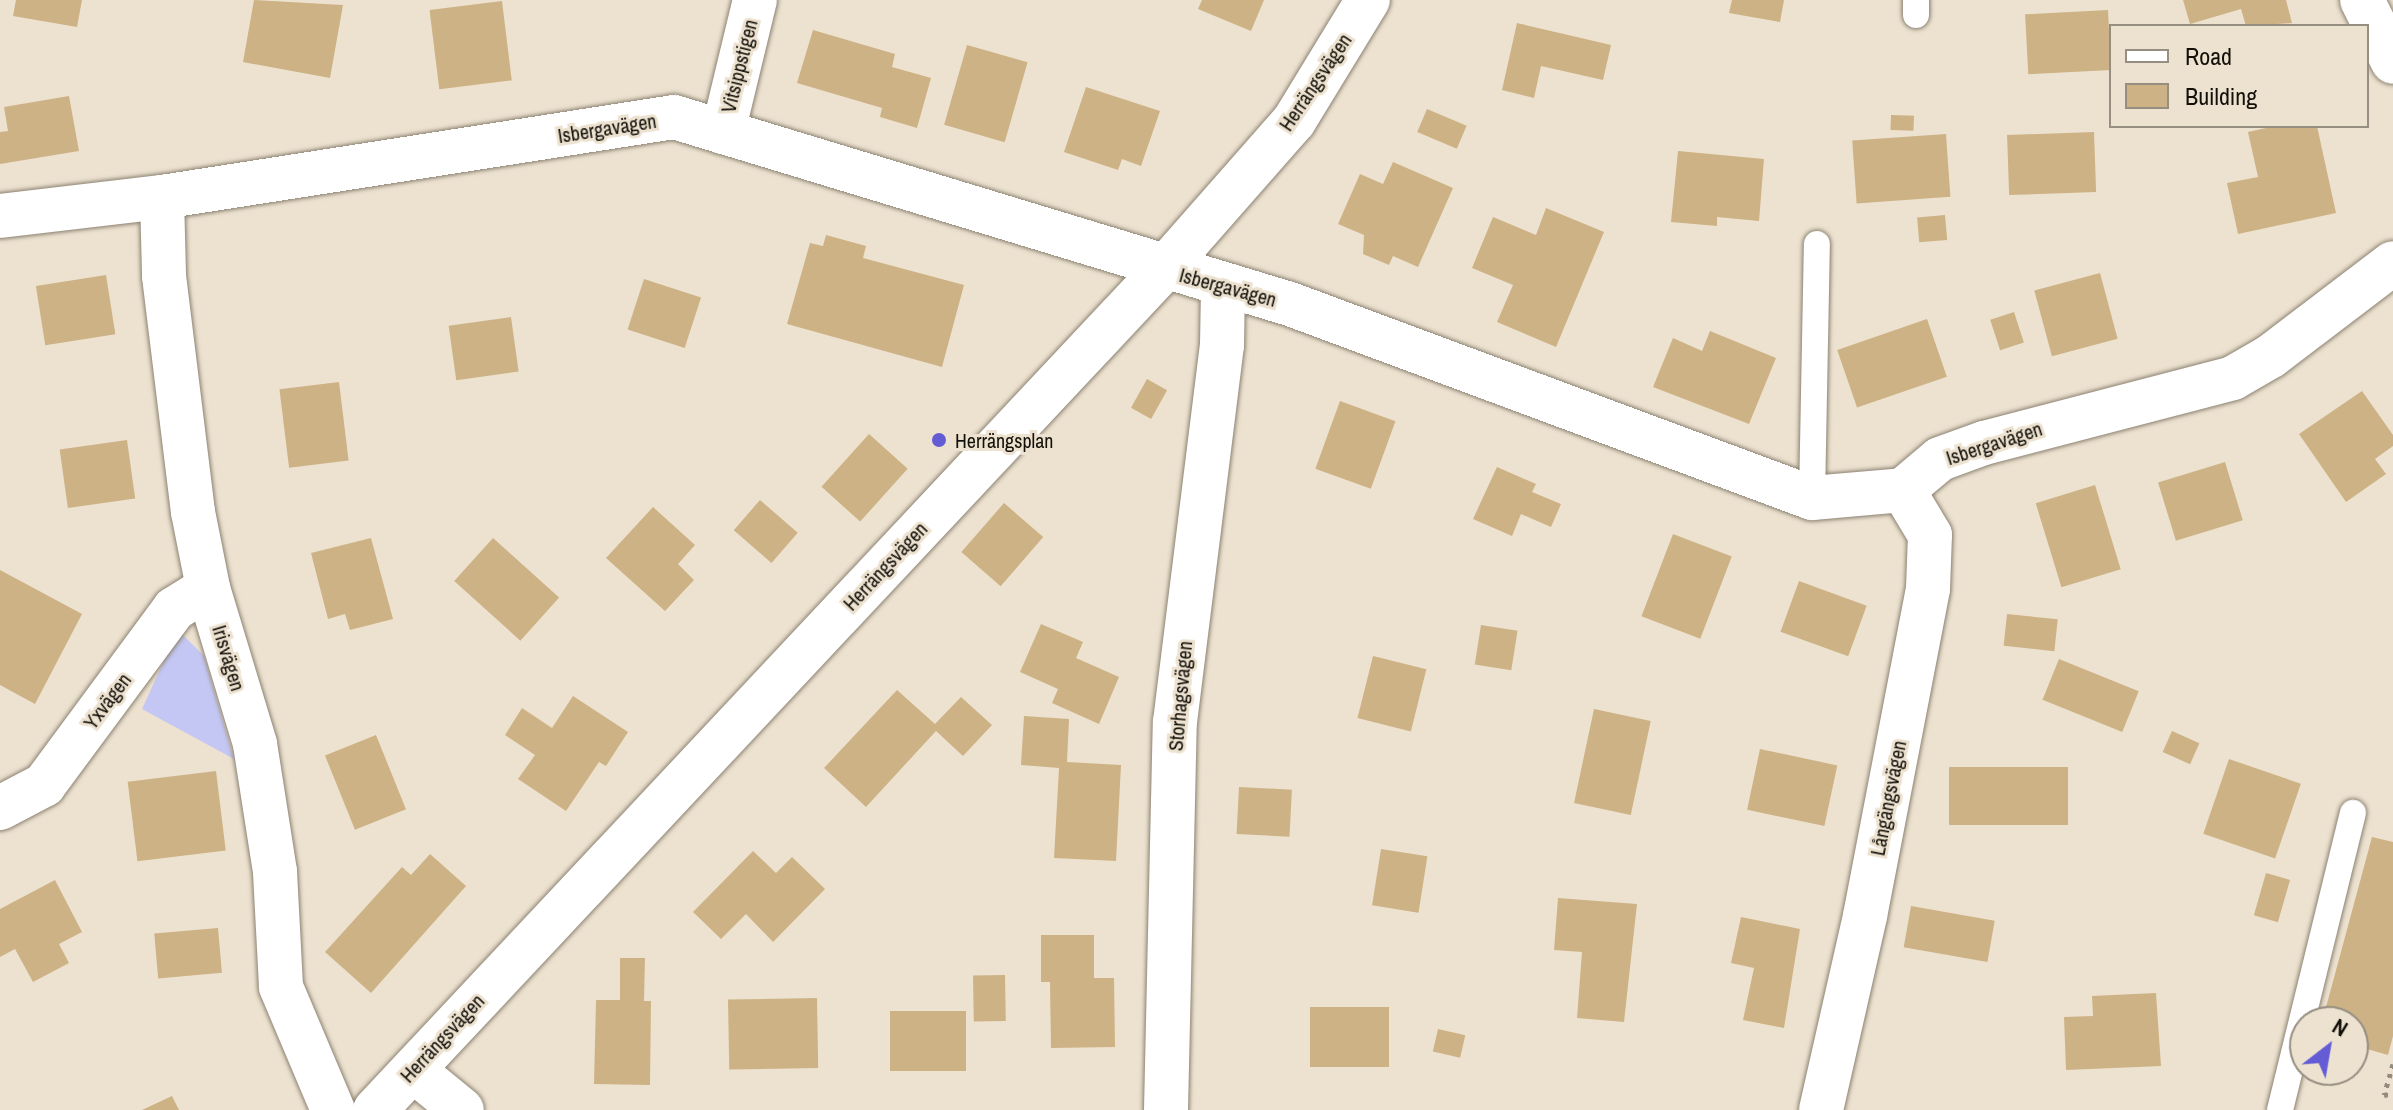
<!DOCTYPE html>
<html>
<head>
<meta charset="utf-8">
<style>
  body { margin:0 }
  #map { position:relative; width:2393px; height:1110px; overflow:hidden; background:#ede2d0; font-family:"Archivo Narrow",sans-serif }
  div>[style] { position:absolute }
  .green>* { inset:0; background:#c4c7f3 }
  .building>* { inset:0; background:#cdb285; transform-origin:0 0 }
  .path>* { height:5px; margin-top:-2.5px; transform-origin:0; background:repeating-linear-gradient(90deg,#928b7e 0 4px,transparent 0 10px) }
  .roads { filter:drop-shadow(0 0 2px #8c8272) drop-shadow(0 0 2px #8c8272) }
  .service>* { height:26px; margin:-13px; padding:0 13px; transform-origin:13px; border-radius:13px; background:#fff }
  .minor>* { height:44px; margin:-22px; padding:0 22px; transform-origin:22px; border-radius:22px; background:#fff }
  .tertiary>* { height:44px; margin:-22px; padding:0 22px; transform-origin:22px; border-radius:22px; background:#fff }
  .dots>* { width:22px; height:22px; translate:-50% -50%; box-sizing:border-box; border:4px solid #ede2d0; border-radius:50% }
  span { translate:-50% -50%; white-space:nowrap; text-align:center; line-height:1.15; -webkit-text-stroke:6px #ede2d0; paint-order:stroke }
  .street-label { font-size:20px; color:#13100a }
  .poi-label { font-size:20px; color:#13100a }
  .left { translate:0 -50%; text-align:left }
  .legend { position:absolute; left:2109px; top:24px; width:260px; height:104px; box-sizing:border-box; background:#ede2d0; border:2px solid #968e81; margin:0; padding:10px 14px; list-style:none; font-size:24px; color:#13100a }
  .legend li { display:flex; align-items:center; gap:16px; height:40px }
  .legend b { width:40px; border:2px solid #968e81 }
  .north { position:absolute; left:2289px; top:1006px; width:80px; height:80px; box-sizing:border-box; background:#ede2d0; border:2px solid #968e81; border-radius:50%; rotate:31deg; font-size:22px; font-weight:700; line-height:32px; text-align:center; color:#13100a }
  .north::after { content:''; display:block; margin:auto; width:28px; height:36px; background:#635cd5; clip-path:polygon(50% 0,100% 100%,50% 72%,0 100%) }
</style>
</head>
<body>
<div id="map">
  <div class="green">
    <i style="clip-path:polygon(178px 630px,204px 656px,234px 759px,142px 709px)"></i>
  </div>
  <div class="building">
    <i style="clip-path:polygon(16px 0,82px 0,77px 27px,13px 16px)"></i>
    <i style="clip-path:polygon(254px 0,343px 5px,330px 78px,243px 62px)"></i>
    <i style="clip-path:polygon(1202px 0,1264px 0,1251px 31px,1198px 9px)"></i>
    <i style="clip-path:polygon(1732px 0,1784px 0,1780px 22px,1729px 13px)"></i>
    <i style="clip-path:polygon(2183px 0,2286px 0,2292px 23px,2246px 26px,2241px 9px,2190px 24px)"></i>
    <i style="left:502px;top:1px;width:80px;height:73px;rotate:83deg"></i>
    <i style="left:2108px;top:10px;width:60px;height:83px;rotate:87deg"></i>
    <i style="clip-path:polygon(1517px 23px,1611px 45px,1603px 80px,1541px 66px,1534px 98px,1502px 90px)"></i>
    <i style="clip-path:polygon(813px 30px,895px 54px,892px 67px,931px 78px,917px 128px,880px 117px,882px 108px,797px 83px)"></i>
    <i style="left:967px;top:45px;width:63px;height:83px;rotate:16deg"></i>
    <i style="clip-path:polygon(1086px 87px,1160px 111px,1141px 166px,1122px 159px,1118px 170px,1064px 152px)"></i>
    <i style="clip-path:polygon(69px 96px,79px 151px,0 164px,0 132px,8px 131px,4px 107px)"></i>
    <i style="left:1427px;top:109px;width:43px;height:25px;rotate:23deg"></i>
    <i style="left:1891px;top:115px;width:23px;height:15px;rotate:2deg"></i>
    <i style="clip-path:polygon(2275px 126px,2317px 126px,2336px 213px,2238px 234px,2227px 183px,2258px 177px,2248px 132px)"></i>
    <i style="left:2094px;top:132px;width:60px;height:87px;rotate:88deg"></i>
    <i style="left:1946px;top:134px;width:63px;height:94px;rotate:86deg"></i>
    <i style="clip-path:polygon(1678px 151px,1764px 159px,1759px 221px,1717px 217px,1717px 226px,1671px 222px)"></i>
    <i style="clip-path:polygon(1393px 162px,1453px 188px,1418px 267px,1393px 256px,1389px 265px,1363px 254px,1364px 235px,1338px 224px,1360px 174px,1383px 184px)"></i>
    <i style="clip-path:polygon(1546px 208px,1604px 232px,1556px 347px,1497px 322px,1513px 285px,1472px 268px,1493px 217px,1536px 235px)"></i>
    <i style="left:1945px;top:215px;width:25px;height:28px;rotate:85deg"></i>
    <i style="clip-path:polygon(826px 235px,866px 246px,863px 258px,964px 285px,942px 367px,787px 324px,810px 243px,823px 246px)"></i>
    <i style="left:2100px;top:273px;width:68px;height:68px;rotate:75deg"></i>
    <i style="left:106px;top:275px;width:60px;height:71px;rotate:81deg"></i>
    <i style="left:644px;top:279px;width:60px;height:53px;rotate:18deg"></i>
    <i style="left:2014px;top:312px;width:32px;height:25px;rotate:72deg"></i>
    <i style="left:511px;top:317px;width:55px;height:63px;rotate:82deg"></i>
    <i style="left:1927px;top:319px;width:61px;height:95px;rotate:71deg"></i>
    <i style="clip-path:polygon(1710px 331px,1776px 358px,1749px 424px,1653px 387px,1673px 338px,1702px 351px)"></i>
    <i style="left:1147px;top:379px;width:23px;height:33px;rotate:29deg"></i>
    <i style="left:339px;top:382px;width:79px;height:60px;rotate:83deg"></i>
    <i style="clip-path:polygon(2362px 391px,2393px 435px,2393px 446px,2375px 459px,2386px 474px,2346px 502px,2299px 434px)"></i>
    <i style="left:1340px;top:401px;width:59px;height:72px;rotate:20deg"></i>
    <i style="left:869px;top:434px;width:52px;height:71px;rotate:42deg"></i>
    <i style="left:127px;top:440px;width:59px;height:68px;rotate:82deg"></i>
    <i style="left:2225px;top:462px;width:61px;height:70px;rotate:73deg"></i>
    <i style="clip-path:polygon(1497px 467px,1536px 484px,1532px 492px,1561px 504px,1551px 527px,1521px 514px,1512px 536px,1473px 519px)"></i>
    <i style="left:2095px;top:485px;width:88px;height:62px;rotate:73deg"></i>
    <i style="left:760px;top:500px;width:50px;height:40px;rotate:41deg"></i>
    <i style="left:1004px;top:503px;width:52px;height:65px;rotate:41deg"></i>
    <i style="clip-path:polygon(653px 507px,695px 545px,678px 564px,694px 580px,665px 611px,606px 558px)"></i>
    <i style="left:1673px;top:534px;width:63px;height:88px;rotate:21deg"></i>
    <i style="clip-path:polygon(371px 538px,393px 619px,350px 630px,345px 614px,328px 619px,311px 553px)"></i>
    <i style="left:493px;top:538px;width:89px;height:58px;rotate:42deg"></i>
    <i style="clip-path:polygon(0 570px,82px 614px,35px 704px,0 685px)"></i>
    <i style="left:1799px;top:581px;width:72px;height:54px;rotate:20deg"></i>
    <i style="left:2007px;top:614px;width:51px;height:32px;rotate:6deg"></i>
    <i style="clip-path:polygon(1041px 624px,1083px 642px,1076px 658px,1119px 677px,1099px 724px,1052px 703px,1058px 689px,1020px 672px)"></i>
    <i style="left:1481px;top:625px;width:37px;height:40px;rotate:9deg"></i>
    <i style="left:1373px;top:656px;width:55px;height:64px;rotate:14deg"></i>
    <i style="left:2059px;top:659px;width:86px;height:44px;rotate:22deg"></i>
    <i style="clip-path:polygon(897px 690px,935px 724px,961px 697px,992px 725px,963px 756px,936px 731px,866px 807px,824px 768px)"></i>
    <i style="clip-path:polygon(573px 696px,628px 732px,606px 766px,599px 762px,566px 811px,518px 779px,535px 755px,505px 735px,522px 708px,552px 728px)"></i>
    <i style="left:1594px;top:709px;width:58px;height:96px;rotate:12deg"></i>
    <i style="clip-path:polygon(1024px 716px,1069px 719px,1067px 762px,1121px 765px,1116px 861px,1054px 858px,1059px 768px,1021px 765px)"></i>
    <i style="left:2172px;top:731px;width:30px;height:23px;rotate:24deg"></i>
    <i style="left:376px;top:735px;width:80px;height:55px;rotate:68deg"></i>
    <i style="left:1760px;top:749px;width:79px;height:62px;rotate:12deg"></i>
    <i style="left:2229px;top:759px;width:76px;height:79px;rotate:19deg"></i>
    <i style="left:1949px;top:767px;width:119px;height:58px"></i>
    <i style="left:216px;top:771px;width:80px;height:89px;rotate:83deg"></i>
    <i style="left:1239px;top:787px;width:53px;height:47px;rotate:3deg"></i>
    <i style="clip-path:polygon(2372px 837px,2393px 842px,2393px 1036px,2388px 1055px,2353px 1045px,2353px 1022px,2322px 1022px)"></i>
    <i style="left:1381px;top:849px;width:47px;height:57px;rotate:9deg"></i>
    <i style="clip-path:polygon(753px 851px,776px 873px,792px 857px,825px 889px,773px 942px,746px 914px,721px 939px,693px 912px)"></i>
    <i style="clip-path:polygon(430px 854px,466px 886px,371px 993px,325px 952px,402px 867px,411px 875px)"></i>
    <i style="left:2266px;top:873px;width:25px;height:44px;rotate:16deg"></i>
    <i style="clip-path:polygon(55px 880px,82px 932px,59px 944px,69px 963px,33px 982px,15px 949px,0 957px,0 909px)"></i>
    <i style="clip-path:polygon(1558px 898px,1637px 904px,1624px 1022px,1577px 1018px,1582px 952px,1554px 950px)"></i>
    <i style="left:1911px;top:906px;width:85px;height:42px;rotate:10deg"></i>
    <i style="clip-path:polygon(1741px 917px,1800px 929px,1784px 1028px,1743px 1020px,1754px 968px,1731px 963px)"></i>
    <i style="left:218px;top:928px;width:45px;height:64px;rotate:85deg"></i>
    <i style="clip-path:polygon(1041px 935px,1094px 935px,1094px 978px,1114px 978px,1115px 1047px,1051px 1048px,1050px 982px,1041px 982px)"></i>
    <i style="clip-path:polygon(620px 958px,645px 958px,644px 1001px,651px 1001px,650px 1085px,594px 1084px,596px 1000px,620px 1000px)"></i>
    <i style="left:1005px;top:975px;width:46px;height:32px;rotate:89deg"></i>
    <i style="clip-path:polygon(2156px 993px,2161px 1066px,2066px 1070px,2064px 1017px,2093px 1016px,2092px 996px)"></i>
    <i style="left:817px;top:998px;width:70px;height:89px;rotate:89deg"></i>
    <i style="left:1310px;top:1007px;width:79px;height:60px"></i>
    <i style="left:890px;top:1011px;width:76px;height:60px"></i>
    <i style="left:1438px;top:1029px;width:28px;height:23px;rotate:13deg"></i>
    <i style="clip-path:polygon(172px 1096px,179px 1110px,142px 1110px)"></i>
  </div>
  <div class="path">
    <i style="left:2393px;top:1064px;width:32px;rotate:106deg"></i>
    <i style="left:2384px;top:1095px;width:9px;rotate:-13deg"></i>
  </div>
  <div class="roads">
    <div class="service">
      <i style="left:1916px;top:0;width:15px;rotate:90deg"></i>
      <i style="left:1812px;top:498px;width:254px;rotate:-88.9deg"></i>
      <i style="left:2280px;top:1110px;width:306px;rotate:-76.2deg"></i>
    </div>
    <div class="minor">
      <i style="left:2362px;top:0;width:69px;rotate:63.4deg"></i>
      <i style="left:723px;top:132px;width:136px;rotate:-76.4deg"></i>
      <i style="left:162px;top:197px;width:79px;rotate:88.5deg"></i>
      <i style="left:164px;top:276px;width:238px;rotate:83deg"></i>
      <i style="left:193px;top:512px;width:77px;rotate:78.8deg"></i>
      <i style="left:208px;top:588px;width:163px;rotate:73.2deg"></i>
      <i style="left:255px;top:744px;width:130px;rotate:81.1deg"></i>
      <i style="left:275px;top:872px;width:115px;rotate:87deg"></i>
      <i style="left:281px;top:987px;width:134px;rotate:67.1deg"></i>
      <i style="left:0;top:216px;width:163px;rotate:-6.7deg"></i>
      <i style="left:162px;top:197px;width:518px;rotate:-8.88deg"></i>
      <i style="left:674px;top:117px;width:644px;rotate:16.89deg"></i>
      <i style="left:1290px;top:304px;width:557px;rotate:20.39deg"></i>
      <i style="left:1812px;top:498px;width:91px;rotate:-5deg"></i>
      <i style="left:1903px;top:490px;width:48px;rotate:-40deg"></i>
      <i style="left:1940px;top:459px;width:47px;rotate:-20deg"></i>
      <i style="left:1984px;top:443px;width:257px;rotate:-14.6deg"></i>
      <i style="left:2233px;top:378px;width:44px;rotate:-30.1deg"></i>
      <i style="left:2271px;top:356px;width:153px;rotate:-37.3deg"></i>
      <i style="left:0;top:808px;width:50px;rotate:-27.6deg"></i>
      <i style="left:44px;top:785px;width:219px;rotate:-53.5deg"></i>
      <i style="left:174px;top:609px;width:40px;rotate:-32deg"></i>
      <i style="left:413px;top:1070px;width:63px;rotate:39.2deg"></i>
      <i style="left:1166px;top:1110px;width:388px;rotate:-88.7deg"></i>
      <i style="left:1175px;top:722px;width:380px;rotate:-82.9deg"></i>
      <i style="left:1222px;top:345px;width:60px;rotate:-89deg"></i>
      <i style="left:1821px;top:1110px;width:199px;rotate:-77.2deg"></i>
      <i style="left:1865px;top:916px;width:333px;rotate:-79.1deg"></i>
      <i style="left:1928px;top:589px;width:54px;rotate:-87.9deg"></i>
      <i style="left:1930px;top:535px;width:52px;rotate:-121deg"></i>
    </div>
    <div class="tertiary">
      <i style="left:375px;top:1110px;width:1152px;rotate:-46.83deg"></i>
      <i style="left:1163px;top:270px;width:198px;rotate:-48.7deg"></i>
      <i style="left:1294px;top:121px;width:142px;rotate:-58.6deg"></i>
    </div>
  </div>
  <div class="dots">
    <i style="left:939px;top:440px;background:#635cd5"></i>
  </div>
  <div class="street-label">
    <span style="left:739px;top:66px;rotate:-76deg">Vitsippstigen</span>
    <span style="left:1315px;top:82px;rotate:-56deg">Herrängsvägen</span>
    <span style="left:607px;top:128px;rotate:-9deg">Isbergavägen</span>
    <span style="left:1228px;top:287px;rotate:15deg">Isbergavägen</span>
    <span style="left:1994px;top:443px;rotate:-18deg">Isbergavägen</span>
    <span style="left:885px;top:566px;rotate:-47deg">Herrängsvägen</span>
    <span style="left:229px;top:658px;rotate:73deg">Irisvägen</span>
    <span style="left:1180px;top:696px;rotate:-85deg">Storhagsvägen</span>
    <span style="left:107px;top:701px;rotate:-53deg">Yxvägen</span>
    <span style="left:1888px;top:798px;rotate:-79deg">Långängsvägen</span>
    <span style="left:442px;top:1038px;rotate:-47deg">Herrängsvägen</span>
  </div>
  <div class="poi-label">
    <span class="left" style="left:955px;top:440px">Herrängsplan</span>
  </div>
  <ul class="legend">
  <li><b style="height:10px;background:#fff"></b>Road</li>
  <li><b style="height:22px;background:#cdb285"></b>Building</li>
  </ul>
  <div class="north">N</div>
</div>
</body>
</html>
